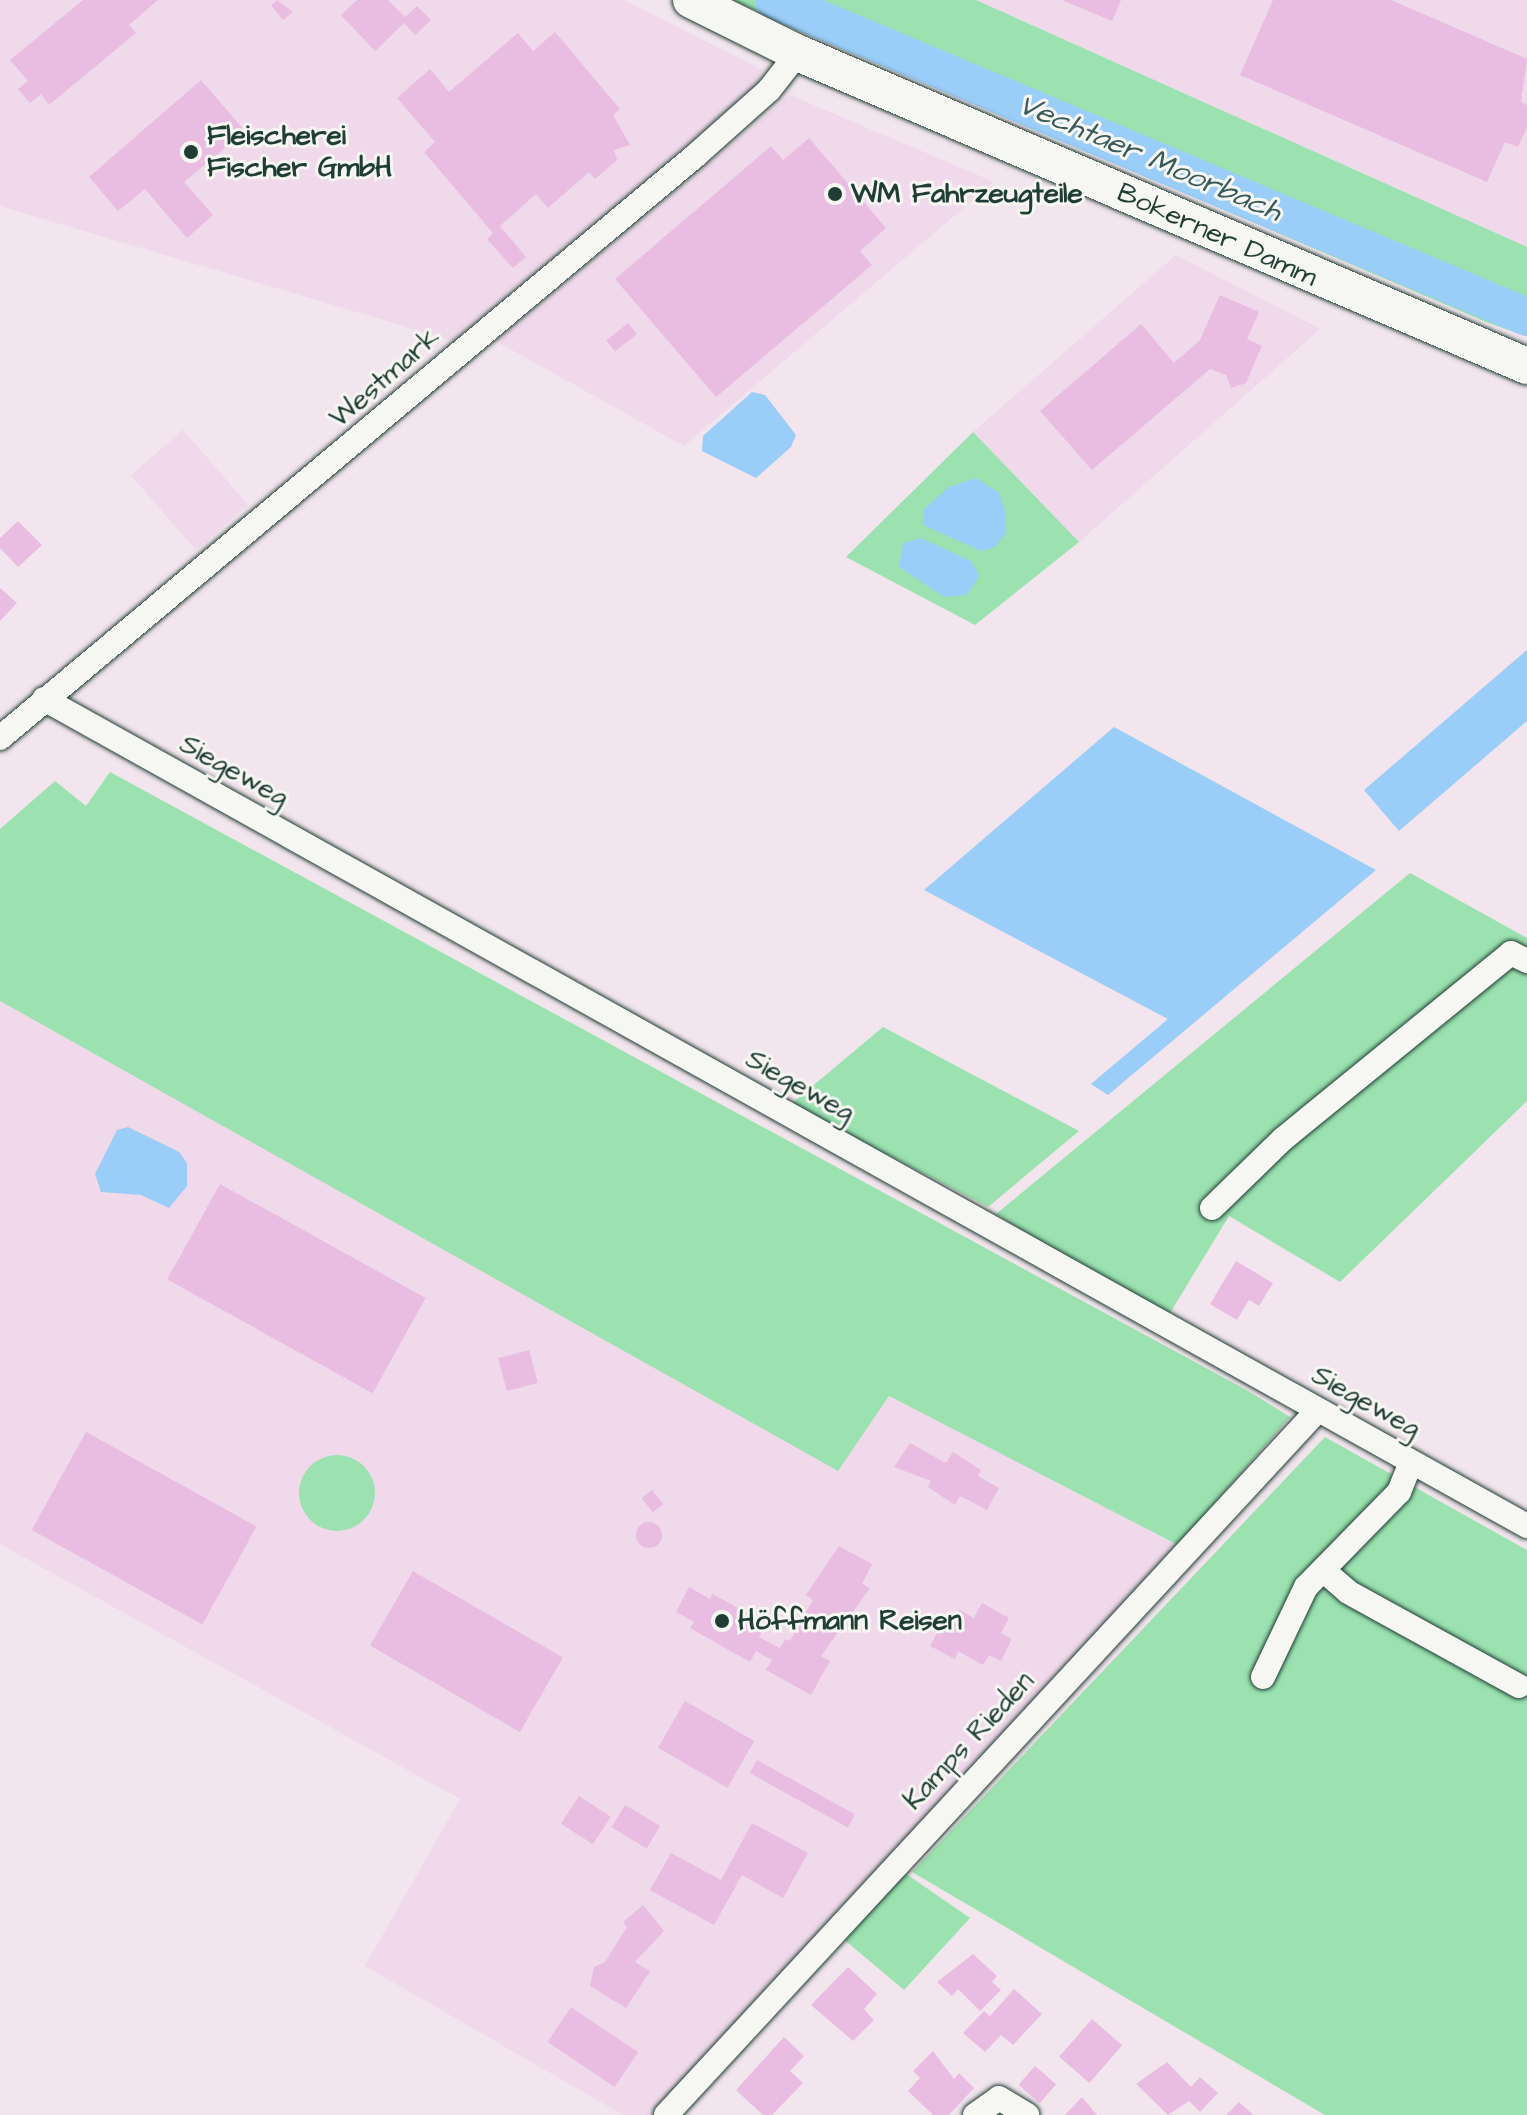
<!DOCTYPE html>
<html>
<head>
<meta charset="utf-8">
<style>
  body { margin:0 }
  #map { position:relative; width:1527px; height:2115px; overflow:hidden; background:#f2e5ed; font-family:"Architects Daughter",sans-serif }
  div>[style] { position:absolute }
  .built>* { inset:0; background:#efd9ea; transform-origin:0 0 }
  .green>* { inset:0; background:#9be2b0 }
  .round { border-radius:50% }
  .water>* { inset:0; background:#9acdf7 }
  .river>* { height:38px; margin:-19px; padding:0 19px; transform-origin:19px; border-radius:19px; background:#9acdf7 }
  .building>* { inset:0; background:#e9bde2; transform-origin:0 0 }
  .roads { filter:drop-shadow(0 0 2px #1f3d34) drop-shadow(0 0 2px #1f3d34) }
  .minor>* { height:24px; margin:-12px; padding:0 12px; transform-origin:12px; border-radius:12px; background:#f6f6f2 }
  .secondary>* { height:36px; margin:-18px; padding:0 18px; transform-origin:18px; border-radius:18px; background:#f6f6f2 }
  .dots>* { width:22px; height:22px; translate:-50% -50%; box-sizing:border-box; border:4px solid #f6f6f2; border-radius:50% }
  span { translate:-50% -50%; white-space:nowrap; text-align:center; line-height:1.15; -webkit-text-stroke:6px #f6f6f2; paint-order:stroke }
  .poi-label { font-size:28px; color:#1f3d34; font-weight:700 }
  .left { translate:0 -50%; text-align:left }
  .street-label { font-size:28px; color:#1f3d34 }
  .water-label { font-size:30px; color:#385a5b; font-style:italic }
</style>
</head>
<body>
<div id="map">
  <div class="built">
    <i style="clip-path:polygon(0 0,624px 0,762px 70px,754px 90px,454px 341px,0 206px)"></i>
    <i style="clip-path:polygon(976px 0,1527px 0,1527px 247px)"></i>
    <i style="clip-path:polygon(790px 95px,994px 182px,684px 446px,496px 341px)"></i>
    <i style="clip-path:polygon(1176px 255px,1320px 329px,1079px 542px,973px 432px)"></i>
    <i style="left:183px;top:430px;width:99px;height:69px;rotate:49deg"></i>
    <i style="clip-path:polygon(0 1001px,838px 1470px,889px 1396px,1178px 1545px,652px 2115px,623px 2115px,365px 1966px,460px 1799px,0 1544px)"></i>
  </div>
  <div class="green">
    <i style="clip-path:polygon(732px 0,976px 0,1527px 247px,1527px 297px,1511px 331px,1486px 322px)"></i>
    <i style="clip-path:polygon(973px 432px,1079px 542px,975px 625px,846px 557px)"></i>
    <i style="clip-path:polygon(110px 772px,1250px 1392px,1290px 1417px,1178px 1545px,889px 1396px,838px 1471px,0 1001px,0 829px,55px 781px,86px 806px)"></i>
    <i style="clip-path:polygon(1410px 873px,1527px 938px,1527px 1101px,1340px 1282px,1229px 1216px,1167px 1318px,996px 1214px)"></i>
    <i style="clip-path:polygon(883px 1027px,1079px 1131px,988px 1207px,791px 1104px)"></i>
    <i style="clip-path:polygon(1325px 1437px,1527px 1550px,1527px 2115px,1325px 2115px,912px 1872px)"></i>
    <i class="round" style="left:299px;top:1455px;width:76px;height:76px"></i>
    <i style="clip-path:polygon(902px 1871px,970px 1918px,904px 1990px,841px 1937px)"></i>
  </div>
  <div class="water">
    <i style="clip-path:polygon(752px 392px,765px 395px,796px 435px,791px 447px,756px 478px,702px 451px,703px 436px)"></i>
    <i style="clip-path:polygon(976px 478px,999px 493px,1006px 514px,1006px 533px,995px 547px,981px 551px,923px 525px,924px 509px,949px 487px)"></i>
    <i style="clip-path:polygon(921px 538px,971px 561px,979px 576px,967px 595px,944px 597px,899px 567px,903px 543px)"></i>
    <i style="clip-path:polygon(1527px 650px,1527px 721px,1399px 831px,1364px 790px)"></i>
    <i style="clip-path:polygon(1114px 727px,1376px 870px,1108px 1095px,1091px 1084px,1168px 1019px,924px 890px)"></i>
    <i style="clip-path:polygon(128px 1127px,179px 1152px,187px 1163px,187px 1186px,169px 1208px,141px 1195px,101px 1192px,95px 1174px,117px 1130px)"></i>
  </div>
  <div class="river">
    <i style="left:774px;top:0;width:817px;rotate:22.83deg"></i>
  </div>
  <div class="building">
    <i style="clip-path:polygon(83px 0,158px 0,129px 25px,136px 33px,49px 105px,41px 94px,30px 103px,18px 89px,28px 81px,10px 60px)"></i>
    <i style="clip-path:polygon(277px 0,293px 12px,283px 20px,271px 5px)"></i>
    <i style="clip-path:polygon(357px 0,388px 0,405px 17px,417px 6px,431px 20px,415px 35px,404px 23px,375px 51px,341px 15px)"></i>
    <i style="clip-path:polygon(1062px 0,1121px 0,1112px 21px)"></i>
    <i style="clip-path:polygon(1273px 0,1391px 0,1527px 59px,1521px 102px,1527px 105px,1527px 127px,1518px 147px,1505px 142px,1487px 182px,1240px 75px)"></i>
    <i style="clip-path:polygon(555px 32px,620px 109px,613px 115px,630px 145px,614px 150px,617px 160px,595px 179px,589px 172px,548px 208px,536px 194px,500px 226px,526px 257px,513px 268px,487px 239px,493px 233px,424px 152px,435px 142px,397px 98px,430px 69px,449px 92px,518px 33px,533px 51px)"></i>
    <i style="clip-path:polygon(201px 80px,245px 131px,184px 182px,213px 215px,187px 238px,145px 189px,118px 211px,89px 177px)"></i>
    <i style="clip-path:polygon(809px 138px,886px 228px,860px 251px,872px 265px,716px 397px,615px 279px,771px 146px,783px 160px)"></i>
    <i style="clip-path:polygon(1220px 295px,1259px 312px,1247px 339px,1262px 346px,1246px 383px,1231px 388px,1226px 375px,1210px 369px,1092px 470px,1040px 411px,1141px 324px,1174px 363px,1200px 340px)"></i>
    <i style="left:628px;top:323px;width:14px;height:28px;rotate:51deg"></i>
    <i style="clip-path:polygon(18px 521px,42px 545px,18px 567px,0 548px,0 538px)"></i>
    <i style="clip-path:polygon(0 588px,17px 603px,0 621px)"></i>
    <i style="left:220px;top:1184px;width:235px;height:109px;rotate:29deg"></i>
    <i style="clip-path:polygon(1236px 1261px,1273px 1283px,1259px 1306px,1249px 1300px,1237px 1320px,1210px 1304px)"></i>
    <i style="left:529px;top:1350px;width:34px;height:32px;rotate:75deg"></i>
    <i style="left:86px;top:1432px;width:195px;height:112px;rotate:29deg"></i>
    <i style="clip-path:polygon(910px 1443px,946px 1463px,953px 1452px,981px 1470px,978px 1476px,999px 1488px,987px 1510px,960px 1496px,955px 1505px,928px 1487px,931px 1481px,894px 1467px)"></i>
    <i style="left:652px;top:1490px;width:18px;height:13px;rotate:52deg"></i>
    <i class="round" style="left:636px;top:1522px;width:26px;height:26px"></i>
    <i style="clip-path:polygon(839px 1546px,872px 1564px,862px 1584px,870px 1588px,821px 1656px,830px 1661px,811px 1695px,766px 1670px,772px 1660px,756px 1651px,750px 1662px,690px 1628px,694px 1622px,676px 1612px,689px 1587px,710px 1599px,712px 1594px,744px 1611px,764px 1628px,759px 1637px,780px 1648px,785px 1639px,790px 1641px,813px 1600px,806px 1595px)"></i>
    <i style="left:413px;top:1571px;width:173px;height:86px;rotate:30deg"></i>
    <i style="clip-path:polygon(982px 1603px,1009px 1618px,1001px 1633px,1012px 1639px,1001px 1661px,989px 1655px,983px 1665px,958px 1651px,955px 1659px,930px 1646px,944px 1620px,952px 1625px,960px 1610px,974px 1618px)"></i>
    <i style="left:685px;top:1701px;width:80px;height:54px;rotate:30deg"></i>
    <i style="left:757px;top:1760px;width:112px;height:15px;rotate:29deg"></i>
    <i style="left:579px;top:1796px;width:38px;height:33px;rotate:33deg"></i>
    <i style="left:625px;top:1805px;width:41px;height:26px;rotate:31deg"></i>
    <i style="clip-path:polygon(752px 1823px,808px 1853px,783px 1898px,742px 1875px,714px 1925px,650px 1890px,671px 1853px,721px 1880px)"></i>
    <i style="clip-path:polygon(643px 1905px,664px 1931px,635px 1962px,650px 1971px,626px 2008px,590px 1986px,594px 1967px,605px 1962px,627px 1927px,623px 1922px)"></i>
    <i style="clip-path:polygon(973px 1954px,997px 1976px,992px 1982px,1001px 1990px,980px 2011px,958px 1989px,952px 1996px,937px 1982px)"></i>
    <i style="clip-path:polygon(848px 1967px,877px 1994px,864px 2009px,874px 2020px,853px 2041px,811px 2005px)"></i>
    <i style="clip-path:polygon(1014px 1989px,1042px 2014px,1013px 2045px,1001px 2035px,985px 2052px,963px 2033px,984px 2011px,990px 2016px)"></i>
    <i style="left:571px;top:2007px;width:81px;height:42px;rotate:34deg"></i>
    <i style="left:1092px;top:2019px;width:40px;height:50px;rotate:41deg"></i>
    <i style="clip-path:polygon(784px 2037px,804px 2056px,790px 2071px,803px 2083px,772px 2115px,763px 2115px,736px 2090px)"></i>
    <i style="clip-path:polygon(933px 2051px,954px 2079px,959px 2073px,974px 2088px,949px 2115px,933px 2115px,908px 2091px,920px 2078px,913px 2071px)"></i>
    <i style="clip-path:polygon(1167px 2062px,1191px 2087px,1200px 2077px,1218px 2093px,1200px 2112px,1189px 2101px,1168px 2115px,1136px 2084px)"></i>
    <i style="left:1035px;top:2066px;width:28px;height:25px;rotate:41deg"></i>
    <i style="clip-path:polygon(1082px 2097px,1097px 2115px,1065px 2115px)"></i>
    <i style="clip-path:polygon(1239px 2102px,1253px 2115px,1226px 2115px)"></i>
  </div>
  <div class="roads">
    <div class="minor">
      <i style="left:44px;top:699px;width:1698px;rotate:29.15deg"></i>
      <i style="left:0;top:738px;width:907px;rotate:-39.94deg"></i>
      <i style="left:695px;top:156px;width:99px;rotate:-41.7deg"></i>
      <i style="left:769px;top:90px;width:47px;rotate:-51.9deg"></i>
      <i style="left:1212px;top:1208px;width:99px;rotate:-44.2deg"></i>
      <i style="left:1283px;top:1139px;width:294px;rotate:-39.2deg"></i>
      <i style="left:1511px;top:953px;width:18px;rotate:27deg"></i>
      <i style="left:1323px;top:1570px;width:33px;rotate:41deg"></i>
      <i style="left:1348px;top:1592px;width:195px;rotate:28.8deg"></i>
      <i style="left:1263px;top:1677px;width:100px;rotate:-64.5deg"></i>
      <i style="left:1306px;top:1587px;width:133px;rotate:-45.6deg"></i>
      <i style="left:1399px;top:1492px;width:32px;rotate:-68deg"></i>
      <i style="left:666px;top:2115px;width:960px;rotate:-47.24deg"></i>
      <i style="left:975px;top:2115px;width:29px;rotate:-35deg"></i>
      <i style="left:999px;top:2098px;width:33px;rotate:31deg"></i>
    </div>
    <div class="secondary">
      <i style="left:691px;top:0;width:119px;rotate:26.4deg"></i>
      <i style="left:798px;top:53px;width:793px;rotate:23.24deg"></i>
    </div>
  </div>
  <div class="dots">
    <i style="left:191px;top:152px;background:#1f3d34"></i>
    <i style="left:835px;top:194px;background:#1f3d34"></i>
    <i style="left:722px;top:1621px;background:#1f3d34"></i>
  </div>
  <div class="poi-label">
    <span class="left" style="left:207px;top:152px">Fleischerei<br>Fischer GmbH</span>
    <span class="left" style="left:851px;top:194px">WM Fahrzeugteile</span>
    <span class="left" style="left:738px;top:1621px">Höffmann Reisen</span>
  </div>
  <div class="street-label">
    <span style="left:1217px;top:235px;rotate:24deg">Bokerner Damm</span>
    <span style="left:385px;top:378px;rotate:-41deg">Westmark</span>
    <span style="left:234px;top:771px;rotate:29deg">Siegeweg</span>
    <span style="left:800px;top:1086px;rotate:29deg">Siegeweg</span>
    <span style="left:1366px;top:1402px;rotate:29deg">Siegeweg</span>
    <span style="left:969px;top:1741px;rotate:-47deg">Kamps Rieden</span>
  </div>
  <div class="water-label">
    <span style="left:1150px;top:158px;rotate:23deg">Vechtaer Moorbach</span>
  </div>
</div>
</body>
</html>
